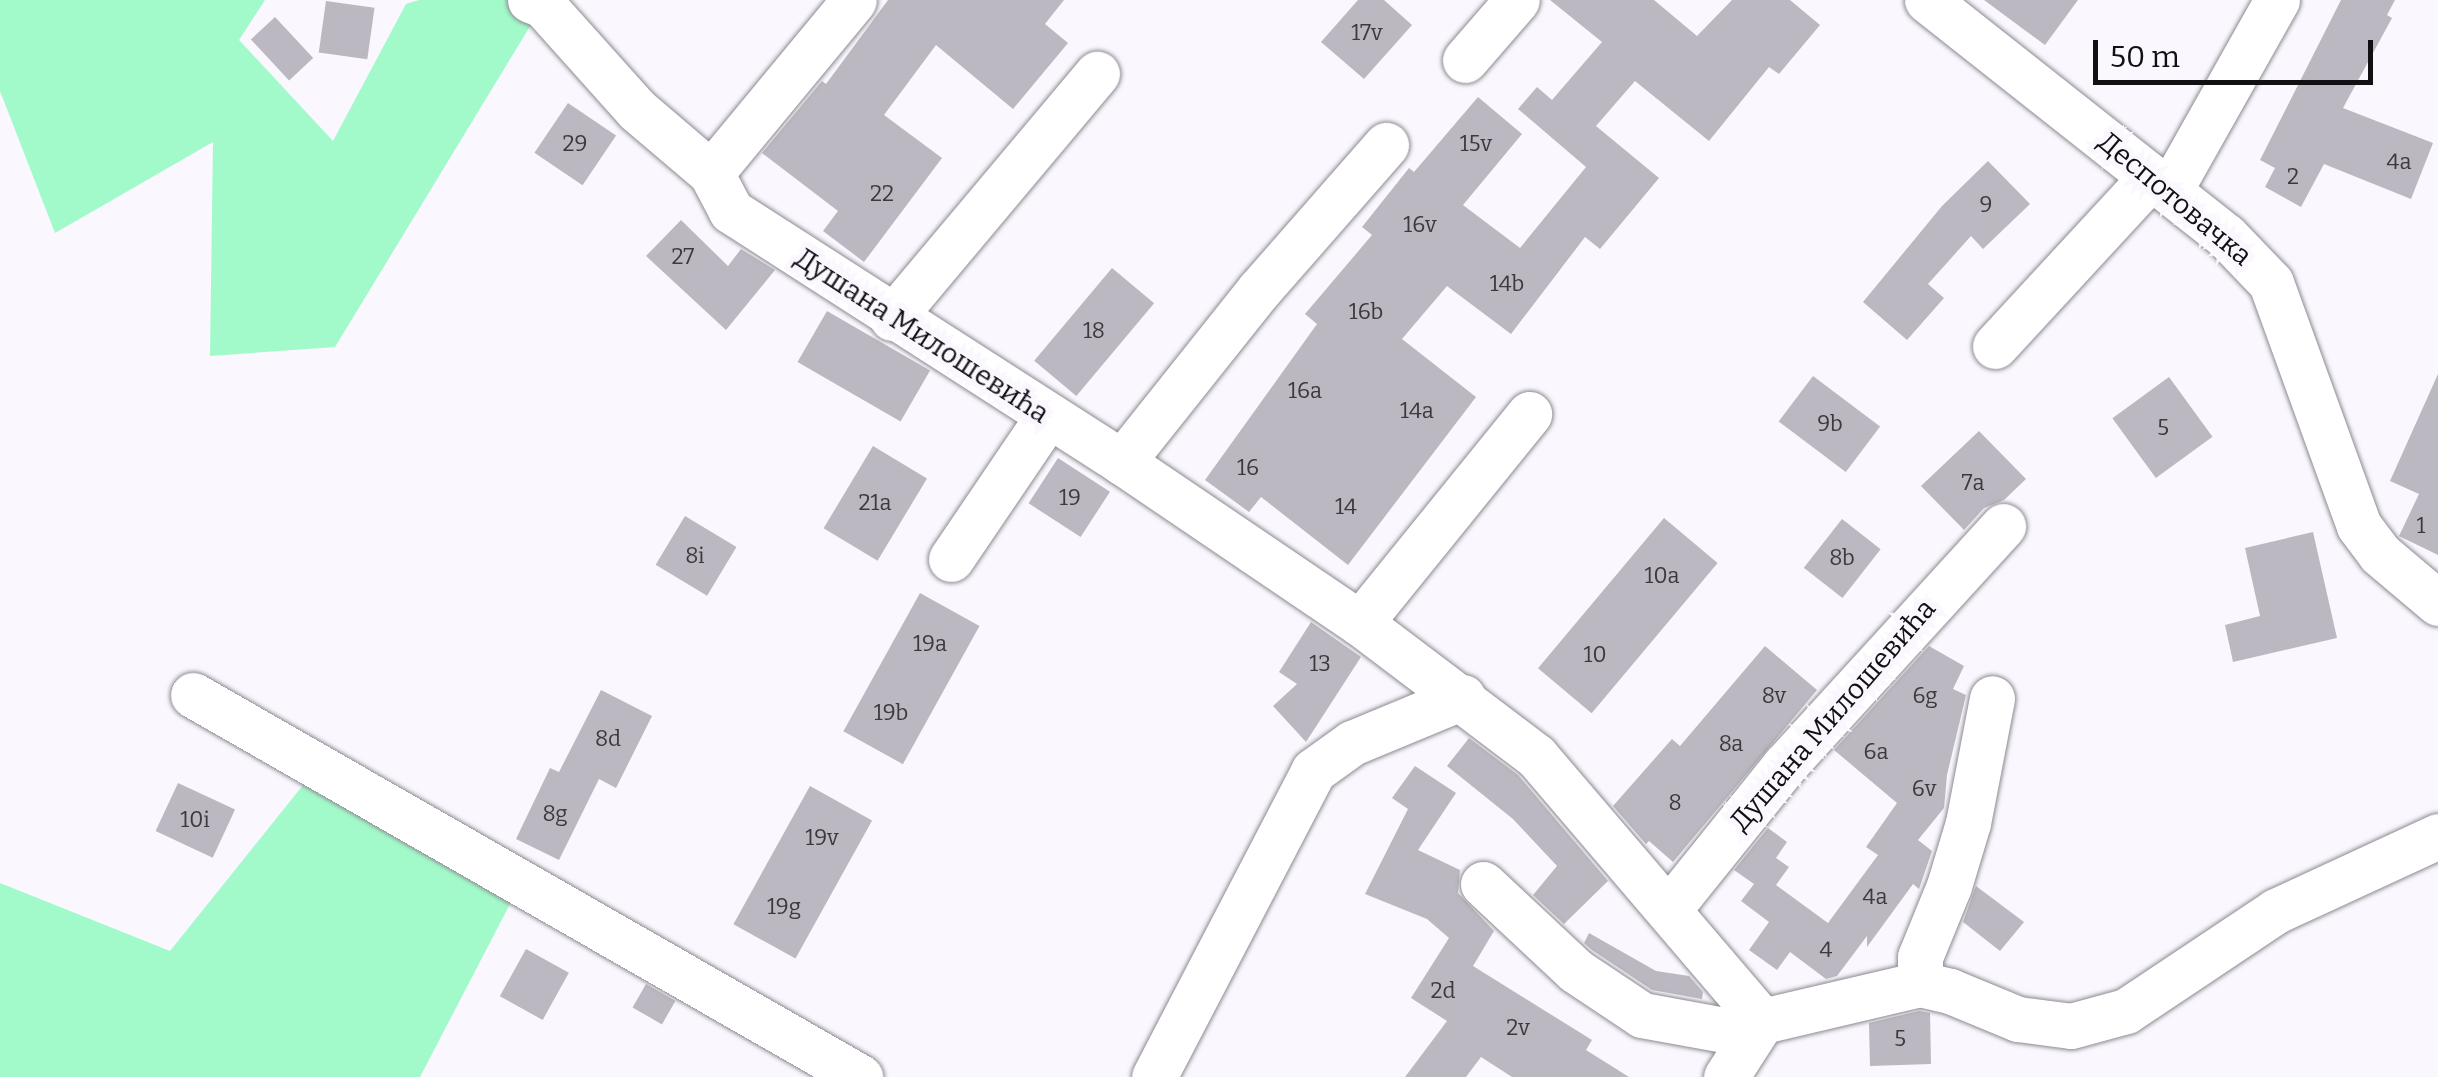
<!DOCTYPE html>
<html>
<head>
<meta charset="utf-8">
<style>
  body { margin:0 }
  #map { position:relative; width:2438px; height:1077px; overflow:hidden; background:#faf7fe; font-family:Bitter,serif }
  div>[style] { position:absolute }
  .green>* { inset:0; background:#a2faca }
  .building>* { inset:0; background:#bcb8c1; transform-origin:0 0 }
  .roads { filter:drop-shadow(0 0 2px #8d8991) drop-shadow(0 0 2px #8d8991) }
  .minor>* { height:45px; margin:-22.5px; padding:0 22.5px; transform-origin:22.5px; border-radius:22.5px; background:#fff }
  span { translate:-50% -50%; white-space:nowrap; text-align:center; line-height:1.15; -webkit-text-stroke:10px #faf7fe; paint-order:stroke }
  .number-label { font-size:22px; color:#3c3a3e }
  .number-label span { -webkit-text-stroke-width:0 }
  .street-label { font-size:28px; color:#111013 }
  .scale { position:absolute; left:2093px; top:40px; width:280px; height:45px; box-sizing:border-box; border:5px solid #111013; border-top:0; padding-left:12px; font-size:30px; line-height:35px; white-space:nowrap; color:#111013; -webkit-text-stroke:8px #faf7fe; paint-order:stroke }
</style>
</head>
<body>
<div id="map">
  <div class="green">
    <i style="clip-path:polygon(0 0,265px 0,239px 40px,333px 141px,406px 4px,419px 0,530px 0,543px 5px,335px 347px,210px 356px,213px 142px,55px 233px,0 91px)"></i>
    <i style="clip-path:polygon(320px 764px,522px 881px,420px 1077px,0 1077px,0 883px,170px 951px)"></i>
  </div>
  <div class="building">
    <i style="clip-path:polygon(888px 0,1064px 0,1045px 24px,1068px 43px,1013px 109px,936px 45px,884px 115px,942px 158px,864px 262px,823px 231px,838px 211px,762px 153px,822px 81px,826px 84px)"></i>
    <i style="clip-path:polygon(1358px 0,1384px 0,1412px 25px,1364px 79px,1321px 42px)"></i>
    <i style="clip-path:polygon(1550px 0,1654px 0,1697px 36px,1732px 0,1790px 0,1820px 25px,1779px 74px,1769px 67px,1709px 141px,1635px 81px,1596px 126px,1659px 178px,1600px 249px,1585px 237px,1511px 334px,1447px 286px,1402px 339px,1476px 397px,1348px 565px,1261px 497px,1249px 512px,1205px 480px,1317px 324px,1305px 314px,1372px 235px,1362px 227px,1409px 168px,1414px 172px,1478px 97px,1522px 134px,1463px 205px,1520px 248px,1586px 167px,1518px 109px,1537px 87px,1552px 100px,1602px 42px)"></i>
    <i style="clip-path:polygon(1984px 0,2078px 0,2045px 45px)"></i>
    <i style="clip-path:polygon(2341px 0,2395px 0,2387px 15px,2392px 18px,2343px 108px,2433px 143px,2411px 199px,2324px 164px,2301px 207px,2265px 187px,2275px 168px,2260px 160px)"></i>
    <i style="left:326px;top:1px;width:49px;height:52px;rotate:8deg"></i>
    <i style="left:275px;top:17px;width:56px;height:33px;rotate:47deg"></i>
    <i style="left:568px;top:103px;width:58px;height:60px;rotate:34deg"></i>
    <i style="clip-path:polygon(1988px 161px,2030px 204px,1983px 249px,1971px 236px,1928px 284px,1944px 298px,1907px 340px,1863px 302px,1942px 206px)"></i>
    <i style="clip-path:polygon(681px 220px,728px 266px,741px 249px,775px 270px,726px 330px,646px 256px)"></i>
    <i style="left:1112px;top:268px;width:55px;height:121px;rotate:40deg"></i>
    <i style="left:827px;top:311px;width:119px;height:59px;rotate:30deg"></i>
    <i style="clip-path:polygon(2438px 374px,2438px 555px,2399px 536px,2419px 494px,2390px 481px)"></i>
    <i style="left:1813px;top:376px;width:84px;height:57px;rotate:37deg"></i>
    <i style="left:2169px;top:377px;width:74px;height:70px;rotate:54deg"></i>
    <i style="clip-path:polygon(1979px 431px,2026px 479px,2004px 500px,1984px 508px,1964px 530px,1921px 486px)"></i>
    <i style="left:873px;top:446px;width:63px;height:96px;rotate:31deg"></i>
    <i style="left:1058px;top:458px;width:62px;height:54px;rotate:33deg"></i>
    <i style="left:685px;top:516px;width:60px;height:57px;rotate:31deg"></i>
    <i style="left:1664px;top:518px;width:70px;height:196px;rotate:40deg"></i>
    <i style="left:1842px;top:519px;width:49px;height:62px;rotate:38deg"></i>
    <i style="clip-path:polygon(2313px 532px,2337px 638px,2233px 662px,2225px 625px,2260px 616px,2245px 548px)"></i>
    <i style="left:920px;top:593px;width:68px;height:158px;rotate:29deg"></i>
    <i style="clip-path:polygon(1311px 622px,1361px 657px,1306px 742px,1273px 706px,1297px 684px,1279px 672px)"></i>
    <i style="clip-path:polygon(1765px 646px,1817px 690px,1673px 862px,1649px 841px,1646px 844px,1613px 806px,1672px 739px,1680px 746px)"></i>
    <i style="clip-path:polygon(1929px 646px,1964px 666px,1953px 689px,1966px 695px,1947px 775px,1944px 808px,1918px 840px,1932px 851px,1919px 889px,1913px 884px,1867px 947px,1867px 936px,1837px 976px,1826px 979px,1790px 952px,1777px 970px,1749px 950px,1769px 922px,1741px 901px,1754px 884px,1734px 870px,1768px 828px,1787px 842px,1776px 858px,1789px 867px,1776px 885px,1828px 923px,1878px 855px,1866px 847px,1897px 803px,1834px 750px)"></i>
    <i style="clip-path:polygon(601px 690px,652px 716px,616px 788px,599px 779px,559px 860px,516px 839px,550px 768px,559px 772px)"></i>
    <i style="clip-path:polygon(1469px 738px,1518px 775px,1608px 881px,1564px 924px,1533px 895px,1557px 866px,1513px 819px,1447px 766px)"></i>
    <i style="clip-path:polygon(1415px 766px,1456px 793px,1418px 850px,1460px 870px,1458px 893px,1494px 931px,1473px 966px,1592px 1040px,1586px 1050px,1629px 1077px,1512px 1077px,1481px 1057px,1466px 1077px,1405px 1077px,1447px 1021px,1411px 998px,1449px 938px,1427px 919px,1365px 894px,1408px 809px,1392px 798px)"></i>
    <i style="left:178px;top:783px;width:63px;height:53px;rotate:25deg"></i>
    <i style="left:810px;top:786px;width:71px;height:158px;rotate:29deg"></i>
    <i style="clip-path:polygon(1976px 886px,2024px 922px,2000px 951px,1963px 922px)"></i>
    <i style="clip-path:polygon(1589px 933px,1656px 971px,1689px 976px,1703px 992px,1702px 999px,1652px 990px,1592px 950px,1584px 943px)"></i>
    <i style="left:526px;top:949px;width:49px;height:54px;rotate:29deg"></i>
    <i style="left:646px;top:984px;width:34px;height:27px;rotate:30deg"></i>
    <i style="clip-path:polygon(1919px 1011px,1930px 1013px,1931px 1064px,1870px 1066px,1869px 1023px)"></i>
  </div>
  <div class="roads">
    <div class="minor">
      <i style="left:530px;top:0;width:14px;rotate:21deg"></i>
      <i style="left:543px;top:5px;width:141px;rotate:48.2deg"></i>
      <i style="left:637px;top:110px;width:97px;rotate:40.4deg"></i>
      <i style="left:711px;top:173px;width:43px;rotate:62.2deg"></i>
      <i style="left:731px;top:211px;width:465px;rotate:32.7deg"></i>
      <i style="left:1122px;top:462px;width:287px;rotate:34.1deg"></i>
      <i style="left:1360px;top:623px;width:221px;rotate:37.1deg"></i>
      <i style="left:1536px;top:756px;width:348px;rotate:49.5deg"></i>
      <i style="left:1927px;top:0;width:381px;rotate:38.3deg"></i>
      <i style="left:2226px;top:236px;width:65px;rotate:46.2deg"></i>
      <i style="left:2271px;top:283px;width:258px;rotate:70.1deg"></i>
      <i style="left:2359px;top:526px;width:35px;rotate:53deg"></i>
      <i style="left:2380px;top:554px;width:76px;rotate:40.2deg"></i>
      <i style="left:1465px;top:60px;width:79px;rotate:-49.1deg"></i>
      <i style="left:711px;top:173px;width:224px;rotate:-50.4deg"></i>
      <i style="left:2170px;top:190px;width:218px;rotate:-60.6deg"></i>
      <i style="left:892px;top:318px;width:319px;rotate:-50deg"></i>
      <i style="left:1995px;top:346px;width:230px;rotate:-47.3deg"></i>
      <i style="left:1122px;top:462px;width:220px;rotate:-51.5deg"></i>
      <i style="left:1259px;top:290px;width:193px;rotate:-48.8deg"></i>
      <i style="left:951px;top:559px;width:171px;rotate:-55.9deg"></i>
      <i style="left:1360px;top:623px;width:269px;rotate:-51deg"></i>
      <i style="left:193px;top:695px;width:769px;rotate:29.8deg"></i>
      <i style="left:1483px;top:884px;width:127px;rotate:43.1deg"></i>
      <i style="left:1576px;top:971px;width:79px;rotate:33.7deg"></i>
      <i style="left:1642px;top:1015px;width:83px;rotate:10.4deg"></i>
      <i style="left:1724px;top:1030px;width:201px;rotate:-13.2deg"></i>
      <i style="left:1920px;top:984px;width:31px;rotate:13deg"></i>
      <i style="left:1950px;top:991px;width:74px;rotate:22.4deg"></i>
      <i style="left:2018px;top:1019px;width:53px;rotate:7.5deg"></i>
      <i style="left:2071px;top:1026px;width:57px;rotate:-15.3deg"></i>
      <i style="left:2126px;top:1011px;width:180px;rotate:-33.7deg"></i>
      <i style="left:2276px;top:911px;width:179px;rotate:-24.8deg"></i>
      <i style="left:1669px;top:909px;width:184px;rotate:-51.2deg"></i>
      <i style="left:1784px;top:766px;width:325px;rotate:-47.6deg"></i>
      <i style="left:1920px;top:984px;width:27px;rotate:-90deg"></i>
      <i style="left:1920px;top:957px;width:77px;rotate:-67.8deg"></i>
      <i style="left:1949px;top:886px;width:66px;rotate:-73.2deg"></i>
      <i style="left:1968px;top:823px;width:127px;rotate:-79.1deg"></i>
      <i style="left:1154px;top:1077px;width:345px;rotate:-62.5deg"></i>
      <i style="left:1313px;top:771px;width:48px;rotate:-35.7deg"></i>
      <i style="left:1352px;top:743px;width:120px;rotate:-22.5deg"></i>
      <i style="left:1726px;top:1077px;width:67px;rotate:-57.3deg"></i>
    </div>
  </div>
  <div class="number-label">
    <span style="left:1367px;top:33px">17v</span>
    <span style="left:575px;top:144px">29</span>
    <span style="left:1476px;top:144px">15v</span>
    <span style="left:2399px;top:162px">4a</span>
    <span style="left:2293px;top:177px">2</span>
    <span style="left:882px;top:194px">22</span>
    <span style="left:1986px;top:205px">9</span>
    <span style="left:1420px;top:225px">16v</span>
    <span style="left:683px;top:257px">27</span>
    <span style="left:1507px;top:284px">14b</span>
    <span style="left:1366px;top:312px">16b</span>
    <span style="left:1094px;top:331px">18</span>
    <span style="left:1305px;top:391px">16a</span>
    <span style="left:1417px;top:411px">14a</span>
    <span style="left:1830px;top:424px">9b</span>
    <span style="left:2163px;top:428px">5</span>
    <span style="left:1248px;top:468px">16</span>
    <span style="left:1973px;top:483px">7a</span>
    <span style="left:1070px;top:498px">19</span>
    <span style="left:875px;top:503px">21a</span>
    <span style="left:1346px;top:507px">14</span>
    <span style="left:2421px;top:526px">1</span>
    <span style="left:695px;top:556px">8i</span>
    <span style="left:1842px;top:558px">8b</span>
    <span style="left:1662px;top:576px">10a</span>
    <span style="left:930px;top:644px">19a</span>
    <span style="left:1595px;top:655px">10</span>
    <span style="left:1320px;top:664px">13</span>
    <span style="left:1774px;top:696px">8v</span>
    <span style="left:1925px;top:696px">6g</span>
    <span style="left:891px;top:713px">19b</span>
    <span style="left:608px;top:739px">8d</span>
    <span style="left:1731px;top:744px">8a</span>
    <span style="left:1876px;top:752px">6a</span>
    <span style="left:1924px;top:789px">6v</span>
    <span style="left:1675px;top:803px">8</span>
    <span style="left:555px;top:814px">8g</span>
    <span style="left:195px;top:820px">10i</span>
    <span style="left:822px;top:838px">19v</span>
    <span style="left:1875px;top:897px">4a</span>
    <span style="left:784px;top:907px">19g</span>
    <span style="left:1826px;top:950px">4</span>
    <span style="left:1443px;top:991px">2d</span>
    <span style="left:1518px;top:1028px">2v</span>
    <span style="left:1900px;top:1039px">5</span>
  </div>
  <div class="street-label">
    <span style="left:2175px;top:199px;rotate:40deg">Деспотовачка</span>
    <span style="left:922px;top:336px;rotate:33deg">Душана Милошевића</span>
    <span style="left:1833px;top:715px;rotate:-49deg">Душана Милошевића</span>
  </div>
  <div class="scale">50 m</div>
</div>
</body>
</html>
